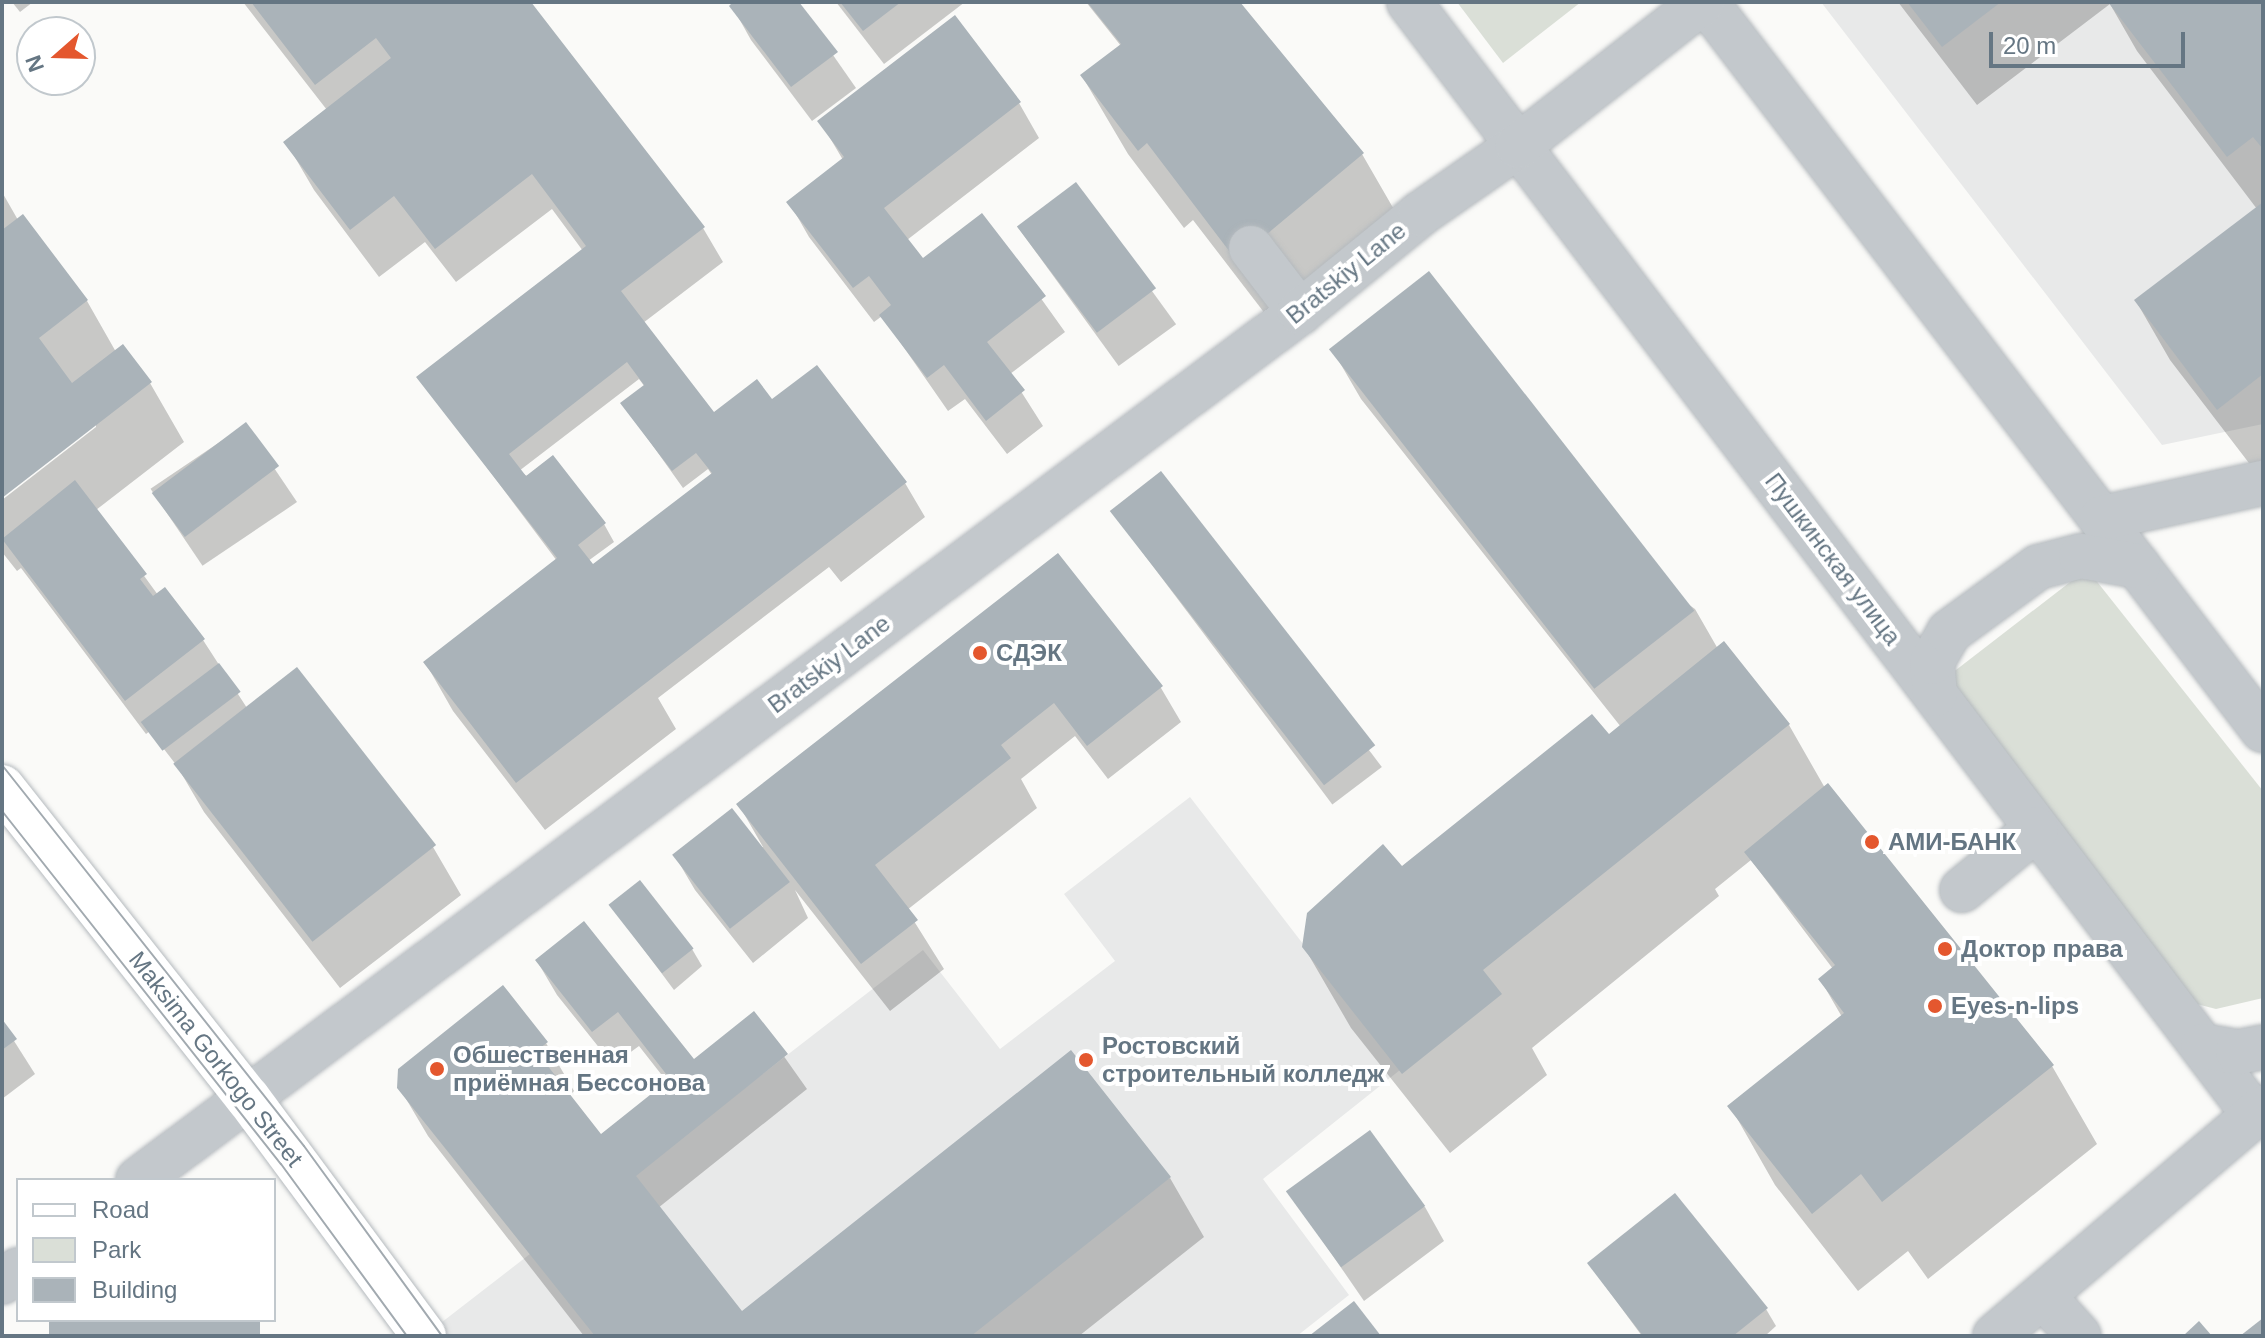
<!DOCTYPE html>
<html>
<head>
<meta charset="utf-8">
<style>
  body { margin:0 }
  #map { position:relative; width:2265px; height:1338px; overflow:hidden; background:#fafaf8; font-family:Arial,sans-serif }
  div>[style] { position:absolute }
  .built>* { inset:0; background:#e8e9e9 }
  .green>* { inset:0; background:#dadfd7 }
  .shadow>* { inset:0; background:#0003; transform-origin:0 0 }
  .building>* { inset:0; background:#aab3b9; transform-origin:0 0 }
  .roads { filter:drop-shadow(0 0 2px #b5babe) drop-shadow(0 0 2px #b5babe) }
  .minor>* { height:44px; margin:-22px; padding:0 22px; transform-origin:22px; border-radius:22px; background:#c3c8cc }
  .major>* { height:44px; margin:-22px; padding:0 22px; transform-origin:22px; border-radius:22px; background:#fff }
  .tram>* { height:2px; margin:-1px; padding:0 1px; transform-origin:1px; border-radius:1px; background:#a2aab0 }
  .dots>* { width:22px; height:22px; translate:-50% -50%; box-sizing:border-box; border:4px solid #fff; border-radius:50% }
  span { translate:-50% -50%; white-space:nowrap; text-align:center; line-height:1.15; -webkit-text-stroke:8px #fff; paint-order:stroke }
  .street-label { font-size:24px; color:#657683 }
  .poi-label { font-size:24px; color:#657683; font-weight:700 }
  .left { translate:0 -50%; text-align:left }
  .frame { position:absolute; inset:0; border:4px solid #657683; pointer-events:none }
  .legend { position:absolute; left:16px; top:1178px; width:260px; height:144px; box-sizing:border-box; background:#fff; border:2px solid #c1c8cd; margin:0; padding:10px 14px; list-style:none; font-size:24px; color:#657683 }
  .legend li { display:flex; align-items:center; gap:16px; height:40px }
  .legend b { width:40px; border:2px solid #c1c8cd }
  .north { position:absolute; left:16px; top:16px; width:80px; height:80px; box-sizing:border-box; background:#fff; border:2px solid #c1c8cd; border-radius:50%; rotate:250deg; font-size:22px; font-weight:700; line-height:32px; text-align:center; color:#657683 }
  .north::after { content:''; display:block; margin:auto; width:28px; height:36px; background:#e4572e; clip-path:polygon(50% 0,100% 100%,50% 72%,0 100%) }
  .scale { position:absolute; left:1989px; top:32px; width:196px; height:36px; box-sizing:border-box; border:4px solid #657683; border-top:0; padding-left:10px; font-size:24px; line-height:28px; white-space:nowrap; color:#657683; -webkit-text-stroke:6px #fff; paint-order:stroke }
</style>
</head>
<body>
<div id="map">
  <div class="built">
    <i style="clip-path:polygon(1821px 2px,2263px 2px,2263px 424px,2162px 445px)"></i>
    <i style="clip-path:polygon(1190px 797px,1400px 1070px,1263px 1179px,1349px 1295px,1297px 1336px,424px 1336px,923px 950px,1000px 1049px,1115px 961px,1064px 894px)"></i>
  </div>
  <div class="green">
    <i style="clip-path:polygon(1457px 2px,1581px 2px,1503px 63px)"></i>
    <i style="clip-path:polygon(2087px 569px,2263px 791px,2263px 998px,2216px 1009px,2185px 1001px,1943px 680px)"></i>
  </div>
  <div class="shadow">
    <i style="clip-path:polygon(12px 2px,33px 2px,20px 12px)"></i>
    <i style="clip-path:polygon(evenodd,243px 2px,529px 2px,703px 228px,723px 262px,643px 323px,714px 415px,772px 402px,905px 483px,925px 517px,841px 582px,829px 567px,658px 698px,676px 729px,545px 830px,453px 711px,425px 662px,557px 561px,419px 377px,583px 251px,552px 209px,456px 282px,425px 242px,379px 277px,314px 190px,286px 142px,327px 110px,243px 2px,639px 379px,645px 387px,623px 404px,683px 488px,708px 469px,712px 475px,592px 567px,588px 561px,614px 542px,604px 524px,519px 471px,639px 379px)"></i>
    <i style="clip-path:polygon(737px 2px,796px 2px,856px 88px,812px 121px,751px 40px,732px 6px)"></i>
    <i style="clip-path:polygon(836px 2px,965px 2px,884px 64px)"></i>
    <i style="clip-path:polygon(1086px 2px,1237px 2px,1362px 154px,1407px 232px,1283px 337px,1193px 220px,1184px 228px,1128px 154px,1082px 76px,1121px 46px)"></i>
    <i style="clip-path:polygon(1898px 2px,2263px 2px,2263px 459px,2252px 467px,2170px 360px,2136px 301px,2257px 209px,2137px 51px,2110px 4px,1977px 105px)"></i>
    <i style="clip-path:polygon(1019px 103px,1039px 138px,907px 240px,923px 261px,982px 216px,1065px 332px,1010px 374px,1043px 426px,1007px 454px,965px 399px,948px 411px,882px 316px,874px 322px,809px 237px,789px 202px,843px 160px,820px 121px)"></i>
    <i style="left:1075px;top:185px;width:172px;height:71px;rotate:54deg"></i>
    <i style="clip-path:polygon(2px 192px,18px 220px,87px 301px,116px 352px,150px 383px,184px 442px,96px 510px,158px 595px,203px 640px,247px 708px,433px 847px,461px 895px,340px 988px,204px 812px,177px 766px,150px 731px,146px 734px,21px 568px,17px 571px,2px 552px,2px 500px,96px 427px,96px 422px,2px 495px)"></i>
    <i style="clip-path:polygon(1333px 351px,1695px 609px,1718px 649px,1724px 644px,1789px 725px,1825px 788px,2052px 1066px,2097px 1144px,1928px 1279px,1908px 1251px,1858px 1291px,1775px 1185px,1730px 1106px,1842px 1017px,1820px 979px,1833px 969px,1751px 860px,1715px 889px,1719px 896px,1532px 1048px,1547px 1075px,1450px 1153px,1351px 1028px,1304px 947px,1401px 869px,1615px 745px,1621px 727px,1361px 399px)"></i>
    <i style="left:245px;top:425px;width:93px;height:114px;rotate:56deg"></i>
    <i style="left:1161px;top:474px;width:367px;height:62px;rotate:53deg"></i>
    <i style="clip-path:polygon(1058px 555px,1161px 688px,1181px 722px,1108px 779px,1075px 736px,1021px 779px,1037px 808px,907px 910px,944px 969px,890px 1011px,795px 890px,808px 918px,753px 963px,695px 890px,675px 856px,763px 847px,739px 805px)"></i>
    <i style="clip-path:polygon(612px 907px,692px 949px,702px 966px,674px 990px)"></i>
    <i style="clip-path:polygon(584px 924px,694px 1062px,754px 1014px,807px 1089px,658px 1208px,742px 1313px,1170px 1178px,1204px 1237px,1079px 1336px,584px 1336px,428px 1136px,399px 1087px,546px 1043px,574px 1091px,569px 1096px,601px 1136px,668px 1083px,639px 1046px,613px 1065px,557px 995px,537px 961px)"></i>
    <i style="clip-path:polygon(2px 1022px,35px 1074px,2px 1099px)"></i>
    <i style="clip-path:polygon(1289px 1192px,1425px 1207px,1444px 1241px,1364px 1301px)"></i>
    <i style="clip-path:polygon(1589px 1264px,1766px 1309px,1776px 1326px,1765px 1336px,1642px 1336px)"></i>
  </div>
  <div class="building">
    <i style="clip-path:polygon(evenodd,251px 2px,531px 2px,705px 227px,621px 291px,714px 412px,757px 379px,772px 399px,817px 365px,907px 482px,516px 783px,423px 662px,557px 558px,416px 377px,586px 246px,532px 174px,435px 249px,394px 196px,350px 230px,283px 142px,391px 58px,376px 38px,315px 85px,251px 2px,627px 362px,644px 385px,620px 403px,672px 471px,696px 453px,712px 473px,593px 564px,578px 545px,606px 523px,553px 455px,526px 476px,509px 454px,627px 362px)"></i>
    <i style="clip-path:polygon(733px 2px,799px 2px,838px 52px,791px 87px,729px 6px)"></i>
    <i style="clip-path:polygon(840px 2px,901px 2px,863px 31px)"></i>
    <i style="clip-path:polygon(1087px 2px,1240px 2px,1364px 153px,1236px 260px,1147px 143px,1138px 151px,1080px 75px,1121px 44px)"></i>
    <i style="clip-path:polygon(1907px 2px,2001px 2px,1942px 47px)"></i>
    <i style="clip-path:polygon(2108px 2px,2263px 2px,2263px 149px,2253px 137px,2227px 157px)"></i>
    <i style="clip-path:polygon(955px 15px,1021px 102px,884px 208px,923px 258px,982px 213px,1046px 296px,987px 342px,1025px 390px,986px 421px,944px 365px,927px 378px,879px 315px,891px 305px,869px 276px,853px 288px,786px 202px,844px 157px,817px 121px)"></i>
    <i style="left:1076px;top:182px;width:133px;height:74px;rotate:53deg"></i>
    <i style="clip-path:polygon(2263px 202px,2263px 374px,2217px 410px,2134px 300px)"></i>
    <i style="clip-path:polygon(23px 214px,88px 300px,39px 338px,72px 383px,123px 344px,152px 382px,2px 498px,2px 230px)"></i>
    <i style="left:1429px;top:271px;width:431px;height:127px;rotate:52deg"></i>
    <i style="left:246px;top:422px;width:55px;height:118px;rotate:53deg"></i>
    <i style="left:1161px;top:471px;width:348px;height:65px;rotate:52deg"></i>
    <i style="clip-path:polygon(75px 480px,147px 574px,140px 579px,153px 596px,165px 587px,205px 639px,125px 701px,2px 539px)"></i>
    <i style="clip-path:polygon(1058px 553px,1163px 686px,1087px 746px,1054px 703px,1001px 745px,1011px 758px,875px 865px,918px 920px,861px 964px,736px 804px)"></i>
    <i style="clip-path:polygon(1724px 641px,1790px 724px,1483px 970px,1502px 994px,1402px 1074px,1302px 947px,1307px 913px,1383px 844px,1402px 866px,1592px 714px,1609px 734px)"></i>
    <i style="left:219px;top:663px;width:36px;height:98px;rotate:53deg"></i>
    <i style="left:297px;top:667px;width:226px;height:157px;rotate:52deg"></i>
    <i style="clip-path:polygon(1828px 783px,2054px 1065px,1882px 1202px,1861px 1174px,1812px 1214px,1727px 1106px,1844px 1013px,1818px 979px,1835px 965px,1744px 852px)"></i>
    <i style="left:732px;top:808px;width:94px;height:76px;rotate:52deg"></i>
    <i style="left:640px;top:880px;width:87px;height:40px;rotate:52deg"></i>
    <i style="clip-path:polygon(584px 921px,694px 1059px,754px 1011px,788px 1054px,636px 1176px,742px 1311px,1071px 1050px,1171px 1177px,971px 1336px,595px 1336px,397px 1088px,398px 1069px,503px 985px,548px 1042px,536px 1051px,601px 1134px,670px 1079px,618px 1012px,592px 1032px,535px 960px)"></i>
    <i style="clip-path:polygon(2px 1019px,17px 1039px,2px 1050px)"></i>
    <i style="left:1370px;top:1130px;width:94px;height:104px;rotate:54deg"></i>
    <i style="clip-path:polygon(1675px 1193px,1768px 1308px,1733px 1336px,1643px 1336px,1587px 1263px)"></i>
    <i style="clip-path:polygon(1354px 1301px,1381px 1336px,1309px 1336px)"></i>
    <i style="clip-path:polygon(2263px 1318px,2263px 1336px,2240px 1336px)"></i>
    <i style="left:49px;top:1320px;width:211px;height:26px"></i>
    <i style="clip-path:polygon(2199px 1321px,2212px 1336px,2183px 1336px)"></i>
  </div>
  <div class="roads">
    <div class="minor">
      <i style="left:1409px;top:2px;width:1400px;rotate:52.78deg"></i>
      <i style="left:1706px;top:2px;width:917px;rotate:52.58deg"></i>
      <i style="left:1251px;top:248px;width:81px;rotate:52.6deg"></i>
      <i style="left:2102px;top:518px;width:165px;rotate:-12.3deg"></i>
      <i style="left:1935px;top:694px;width:32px;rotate:-95deg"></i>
      <i style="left:1932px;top:662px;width:34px;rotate:-60deg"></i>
      <i style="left:1949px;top:632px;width:110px;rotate:-36.1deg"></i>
      <i style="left:2038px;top:567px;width:44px;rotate:-14.3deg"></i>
      <i style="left:2081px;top:556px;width:58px;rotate:10deg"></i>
      <i style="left:1962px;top:890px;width:96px;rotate:-39.5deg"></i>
      <i style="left:2203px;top:1046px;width:36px;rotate:10deg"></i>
      <i style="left:2238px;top:1052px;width:25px;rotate:-11deg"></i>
      <i style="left:138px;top:1180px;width:1450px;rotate:-36.76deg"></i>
      <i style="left:1300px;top:312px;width:155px;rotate:-39.2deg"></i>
      <i style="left:1420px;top:214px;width:119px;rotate:-34.8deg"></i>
      <i style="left:1518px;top:146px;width:234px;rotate:-38deg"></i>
      <i style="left:2px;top:1282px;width:20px;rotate:-37deg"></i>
      <i style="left:2044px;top:1297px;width:52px;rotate:48.1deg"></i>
      <i style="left:1995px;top:1336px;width:352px;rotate:-40.4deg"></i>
    </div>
    <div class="major">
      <i style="left:2px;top:787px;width:397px;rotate:51.7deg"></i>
      <i style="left:248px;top:1098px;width:296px;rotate:53.5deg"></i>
    </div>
  </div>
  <div class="tram">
    <i style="left:2px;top:765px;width:486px;rotate:51.6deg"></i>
    <i style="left:304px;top:1146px;width:235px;rotate:54deg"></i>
    <i style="left:2px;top:811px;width:450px;rotate:51.7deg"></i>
    <i style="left:281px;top:1164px;width:213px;rotate:53.8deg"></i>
  </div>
  <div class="dots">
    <i style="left:980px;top:653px;background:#e4572e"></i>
    <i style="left:1872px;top:842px;background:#e4572e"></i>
    <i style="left:1945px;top:949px;background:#e4572e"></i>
    <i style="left:1935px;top:1006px;background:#e4572e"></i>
    <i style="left:1086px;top:1060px;background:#e4572e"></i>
    <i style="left:437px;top:1069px;background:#e4572e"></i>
  </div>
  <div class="street-label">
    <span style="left:1346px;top:273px;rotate:-39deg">Bratskiy Lane</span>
    <span style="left:1833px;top:559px;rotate:53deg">Пушкинская улица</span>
    <span style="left:829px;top:664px;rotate:-37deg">Bratskiy Lane</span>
    <span style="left:216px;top:1059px;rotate:52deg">Maksima Gorkogo Street</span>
  </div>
  <div class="poi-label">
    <span class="left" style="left:996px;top:653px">СДЭК</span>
    <span class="left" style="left:1888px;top:842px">АМИ-БАНК</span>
    <span class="left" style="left:1961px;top:949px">Доктор права</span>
    <span class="left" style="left:1951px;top:1006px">Eyes-n-lips</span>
    <span class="left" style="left:1102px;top:1060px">Ростовский<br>строительный колледж</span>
    <span class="left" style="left:453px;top:1069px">Обшественная<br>приёмная Бессонова</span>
  </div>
  <div class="frame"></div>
  <ul class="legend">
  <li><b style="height:10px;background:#fff"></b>Road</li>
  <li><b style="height:22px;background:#dadfd7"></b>Park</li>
  <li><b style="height:22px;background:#aab3b9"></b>Building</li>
  </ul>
  <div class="north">N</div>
  <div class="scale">20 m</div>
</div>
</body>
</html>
